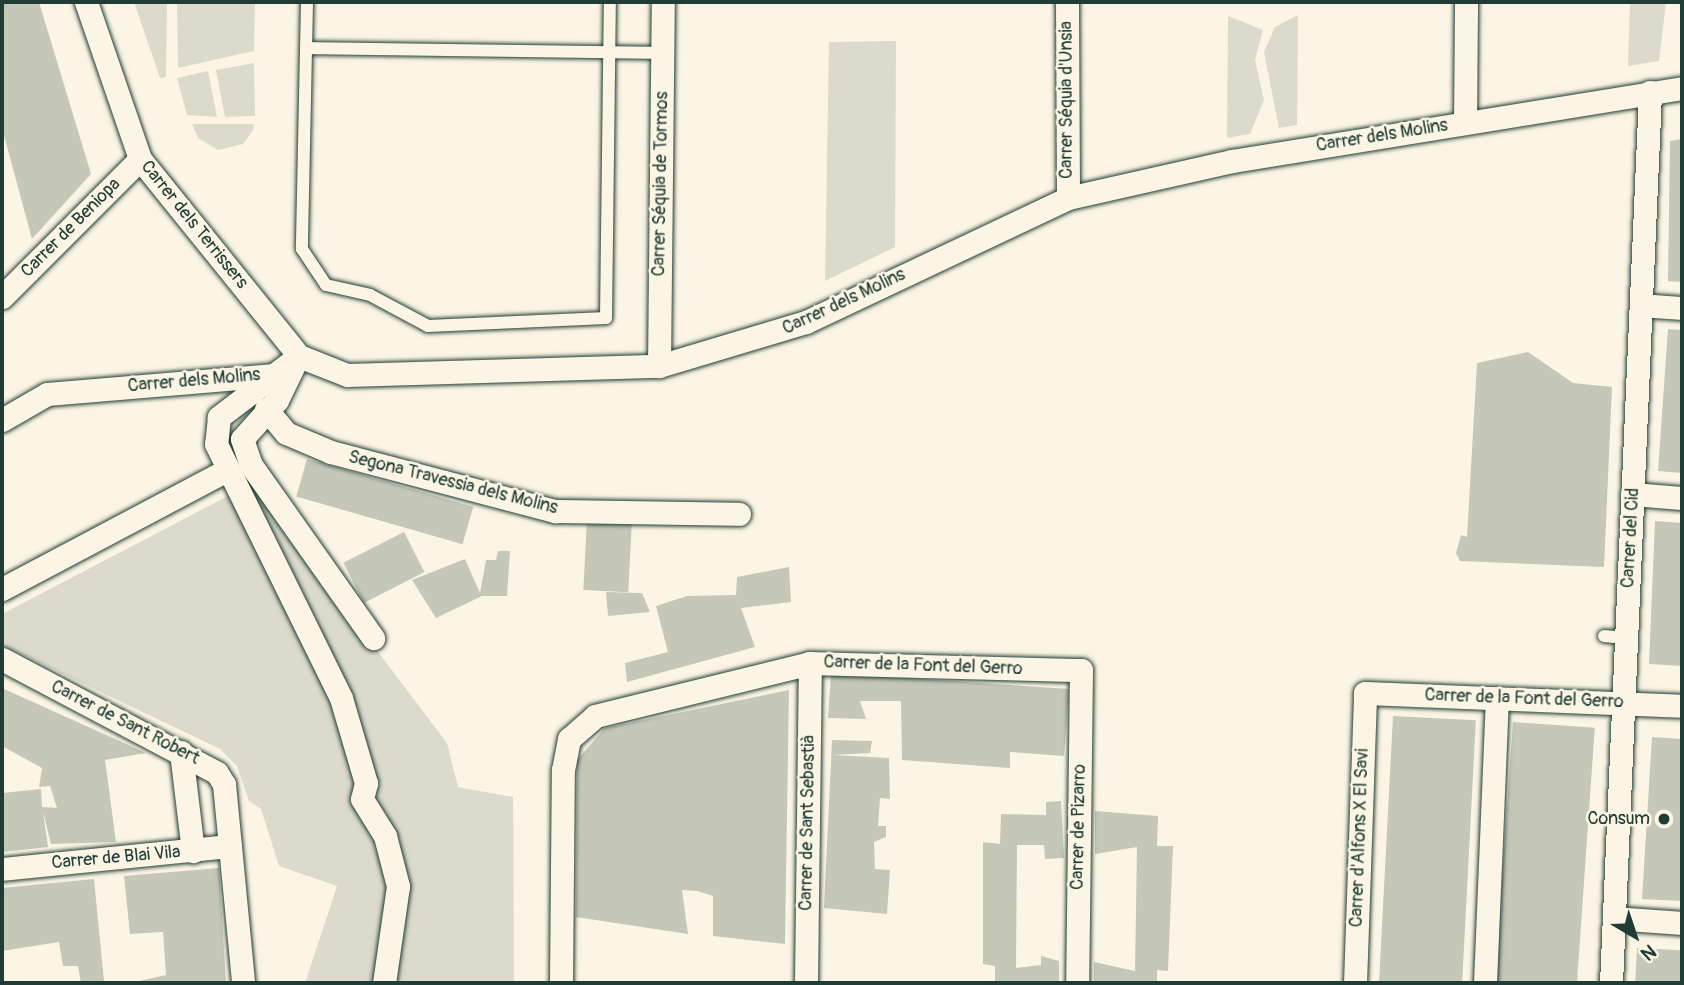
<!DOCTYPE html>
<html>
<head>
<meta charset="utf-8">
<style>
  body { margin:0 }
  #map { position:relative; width:1684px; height:985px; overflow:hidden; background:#fcf5e5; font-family:Pangolin,sans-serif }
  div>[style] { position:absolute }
  .green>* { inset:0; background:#dcdacc }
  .building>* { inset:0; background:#c5c7b9; transform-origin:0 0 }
  .roads { filter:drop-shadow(0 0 2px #1f3d34) drop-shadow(0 0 2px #1f3d34) }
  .lane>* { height:12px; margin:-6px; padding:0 6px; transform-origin:6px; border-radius:6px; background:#fcf5e5 }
  .street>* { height:23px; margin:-11.5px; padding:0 11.5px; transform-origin:11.5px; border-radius:11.5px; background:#fcf5e5 }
  .dots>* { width:19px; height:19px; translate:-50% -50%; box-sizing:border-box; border:4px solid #fcf5e5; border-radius:50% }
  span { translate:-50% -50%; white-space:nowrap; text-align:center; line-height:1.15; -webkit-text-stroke:5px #fcf5e5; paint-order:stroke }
  .street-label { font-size:18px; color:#1f3d34 }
  .poi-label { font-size:18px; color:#1f3d34 }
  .right { translate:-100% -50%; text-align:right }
  .frame { position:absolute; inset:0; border:4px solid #1f3d34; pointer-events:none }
  .north { position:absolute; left:1600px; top:901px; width:70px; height:70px; -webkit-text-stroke:5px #fcf5e5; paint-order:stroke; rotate:141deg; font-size:19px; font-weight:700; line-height:28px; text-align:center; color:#1f3d34 }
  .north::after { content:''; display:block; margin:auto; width:24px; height:32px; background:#1f3d34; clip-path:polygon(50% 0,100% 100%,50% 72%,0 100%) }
</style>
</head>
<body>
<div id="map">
  <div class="green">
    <i style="clip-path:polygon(134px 2px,167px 2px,166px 77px,160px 78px)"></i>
    <i style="clip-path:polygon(177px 2px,255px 2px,254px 51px,178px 68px)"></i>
    <i style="clip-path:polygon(1630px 2px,1666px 2px,1659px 61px,1628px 66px)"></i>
    <i style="clip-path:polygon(1298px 15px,1297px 125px,1279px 128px,1264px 52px,1275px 27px)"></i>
    <i style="clip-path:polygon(1228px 16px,1263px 30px,1255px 60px,1264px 100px,1250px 134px,1227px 138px)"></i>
    <i style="clip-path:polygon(896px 41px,895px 247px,825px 281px,829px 42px)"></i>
    <i style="clip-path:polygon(254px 63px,255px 116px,225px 117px,216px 70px)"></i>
    <i style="clip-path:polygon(208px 71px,217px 117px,187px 115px,177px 78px)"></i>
    <i style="clip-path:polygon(192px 124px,254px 124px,253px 130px,243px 144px,218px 150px,198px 138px)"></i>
    <i style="clip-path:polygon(251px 484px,447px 743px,458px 787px,513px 797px,514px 983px,305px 983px,337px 886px,279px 866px,261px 809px,249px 801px,237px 766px,220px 749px,2px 645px,2px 614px)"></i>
  </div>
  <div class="building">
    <i style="clip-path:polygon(2px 2px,39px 2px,91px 174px,32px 239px,2px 128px)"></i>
    <i style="clip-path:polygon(1682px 139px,1682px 282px,1668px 281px,1670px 141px)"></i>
    <i style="clip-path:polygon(1668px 329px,1682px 330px,1682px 473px,1658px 471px)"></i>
    <i style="clip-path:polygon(1528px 352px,1573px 383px,1612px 387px,1604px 567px,1460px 561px,1456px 553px,1461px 535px,1467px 537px,1477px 363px)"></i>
    <i style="left:307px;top:459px;width:173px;height:39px;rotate:16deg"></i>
    <i style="left:587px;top:519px;width:45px;height:71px;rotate:3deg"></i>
    <i style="clip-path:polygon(1655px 521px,1682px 523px,1682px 666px,1649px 664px)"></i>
    <i style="left:404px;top:532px;width:45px;height:68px;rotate:63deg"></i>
    <i style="clip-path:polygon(498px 551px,510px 551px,507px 596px,482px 596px,436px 618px,412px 580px,465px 559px,480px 593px,486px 560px,496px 560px)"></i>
    <i style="clip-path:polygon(789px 567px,791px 602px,741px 608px,755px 647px,627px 682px,625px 663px,668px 652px,656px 606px,687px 596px,736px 595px,737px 577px)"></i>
    <i style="clip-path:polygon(606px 592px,642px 593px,650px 612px,608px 616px)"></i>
    <i style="clip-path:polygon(831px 673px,1069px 689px,1064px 756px,1010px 752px,1010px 768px,902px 760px,901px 701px,860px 701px,866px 719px,828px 718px)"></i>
    <i style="clip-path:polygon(2px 688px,146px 753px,105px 760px,116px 842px,51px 844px,43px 812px,48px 847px,2px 852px,2px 793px,41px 789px,42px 807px,57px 808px,50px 786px,39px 787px,42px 768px,2px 746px)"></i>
    <i style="clip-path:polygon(789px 690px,785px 944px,713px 936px,713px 896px,698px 891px,682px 890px,688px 934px,576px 917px,577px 760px,605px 728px)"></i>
    <i style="left:1393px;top:716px;width:83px;height:267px;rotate:3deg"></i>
    <i style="left:1513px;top:722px;width:82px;height:261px;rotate:4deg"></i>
    <i style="clip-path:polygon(1652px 737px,1682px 739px,1682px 901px,1642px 899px)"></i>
    <i style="clip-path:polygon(832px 740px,872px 741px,870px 753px,833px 755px,889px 758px,890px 799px,880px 798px,878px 826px,886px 826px,886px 837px,874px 842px,875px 869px,890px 870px,887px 914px,824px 908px)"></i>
    <i style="clip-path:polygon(1061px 801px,1064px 858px,1045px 859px,1044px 845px,1017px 845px,1016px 968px,1041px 965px,1041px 956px,1059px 961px,1059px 983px,995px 983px,995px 966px,983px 964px,983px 842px,1000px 844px,1001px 814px,1046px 815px,1046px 802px)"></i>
    <i style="clip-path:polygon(1095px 811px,1158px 816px,1157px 846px,1173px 846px,1168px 971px,1157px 970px,1157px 983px,1094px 983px,1094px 962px,1135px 971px,1137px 847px,1095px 854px)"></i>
    <i style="clip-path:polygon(219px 868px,226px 983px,130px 983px,166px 975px,163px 932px,130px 934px,124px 876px)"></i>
    <i style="clip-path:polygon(94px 879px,104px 981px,81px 983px,78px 966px,63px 966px,59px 942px,2px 951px,2px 888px)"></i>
    <i style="left:1637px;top:948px;width:45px;height:35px;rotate:3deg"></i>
  </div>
  <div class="roads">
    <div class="lane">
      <i style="left:307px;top:2px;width:247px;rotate:91.2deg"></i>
      <i style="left:302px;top:249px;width:43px;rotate:56.3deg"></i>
      <i style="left:326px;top:285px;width:45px;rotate:12.8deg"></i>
      <i style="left:370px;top:295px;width:66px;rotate:28.1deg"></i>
      <i style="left:428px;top:326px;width:178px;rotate:-2.6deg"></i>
      <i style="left:606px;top:318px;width:316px;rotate:-89.3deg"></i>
      <i style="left:306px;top:48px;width:356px;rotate:0.8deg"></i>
      <i style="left:1604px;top:636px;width:22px;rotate:5deg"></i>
    </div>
    <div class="street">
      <i style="left:86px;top:2px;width:166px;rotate:71deg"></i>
      <i style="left:140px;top:159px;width:253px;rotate:51.1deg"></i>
      <i style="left:299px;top:356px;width:52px;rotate:21.6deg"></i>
      <i style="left:347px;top:375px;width:312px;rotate:-1.7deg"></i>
      <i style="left:659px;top:366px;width:153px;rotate:-16.7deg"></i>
      <i style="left:806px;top:322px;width:290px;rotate:-25.3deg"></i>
      <i style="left:1068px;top:198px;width:168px;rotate:-12.7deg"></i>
      <i style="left:1232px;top:161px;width:456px;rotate:-9.2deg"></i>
      <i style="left:1067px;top:2px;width:196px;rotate:89.7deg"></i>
      <i style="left:1465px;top:122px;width:120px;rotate:-89.5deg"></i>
      <i style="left:2px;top:297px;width:195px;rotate:-45deg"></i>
      <i style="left:1641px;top:305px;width:41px;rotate:4.2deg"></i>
      <i style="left:299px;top:356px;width:101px;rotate:142.7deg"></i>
      <i style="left:219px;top:417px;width:27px;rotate:96deg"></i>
      <i style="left:216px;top:444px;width:283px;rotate:63.8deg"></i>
      <i style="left:341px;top:698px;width:89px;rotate:73.6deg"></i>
      <i style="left:366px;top:783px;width:16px;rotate:104deg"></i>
      <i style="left:362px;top:799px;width:44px;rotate:58.1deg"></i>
      <i style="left:385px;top:836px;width:52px;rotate:75.4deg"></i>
      <i style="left:398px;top:886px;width:98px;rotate:98.2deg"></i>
      <i style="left:297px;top:359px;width:46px;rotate:116deg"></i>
      <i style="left:277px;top:400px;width:52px;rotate:131.9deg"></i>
      <i style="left:242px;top:439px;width:28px;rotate:71deg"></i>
      <i style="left:251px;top:465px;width:212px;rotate:54.8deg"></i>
      <i style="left:659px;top:366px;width:364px;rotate:-89.4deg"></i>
      <i style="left:266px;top:409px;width:31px;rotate:50deg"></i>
      <i style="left:286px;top:433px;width:49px;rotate:22.9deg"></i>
      <i style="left:331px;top:452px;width:232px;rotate:14.8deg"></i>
      <i style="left:555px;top:511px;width:184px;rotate:0.9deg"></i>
      <i style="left:2px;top:420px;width:52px;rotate:-30deg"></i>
      <i style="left:47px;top:394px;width:225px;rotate:-4.8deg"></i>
      <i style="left:1632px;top:494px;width:50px;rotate:4.6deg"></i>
      <i style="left:2px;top:589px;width:255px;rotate:-27.9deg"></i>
      <i style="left:2px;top:659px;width:243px;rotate:27.9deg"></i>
      <i style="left:217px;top:773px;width:13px;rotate:58deg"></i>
      <i style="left:224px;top:784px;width:200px;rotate:84.5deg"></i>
      <i style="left:181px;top:752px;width:100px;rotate:83.1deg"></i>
      <i style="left:2px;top:869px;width:229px;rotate:-5.8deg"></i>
      <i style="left:1614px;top:918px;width:68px;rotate:4.2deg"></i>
      <i style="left:561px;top:983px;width:213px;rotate:-89.5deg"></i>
      <i style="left:563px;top:770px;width:32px;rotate:-79deg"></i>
      <i style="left:569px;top:739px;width:35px;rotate:-41deg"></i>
      <i style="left:595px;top:716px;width:221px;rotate:-13.8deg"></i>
      <i style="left:810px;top:663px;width:271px;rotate:1.5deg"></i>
      <i style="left:1081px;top:670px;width:313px;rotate:90.7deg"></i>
      <i style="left:806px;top:983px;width:320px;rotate:-89.3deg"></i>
      <i style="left:1355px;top:983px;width:290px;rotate:-88deg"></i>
      <i style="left:1365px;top:693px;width:317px;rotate:2.3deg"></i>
      <i style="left:1485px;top:983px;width:285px;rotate:-87.6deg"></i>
      <i style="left:1611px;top:983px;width:892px;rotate:-87.49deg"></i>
    </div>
  </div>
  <div class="dots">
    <i style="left:1664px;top:819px;background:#1f3d34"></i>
  </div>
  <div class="street-label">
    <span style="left:1067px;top:100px;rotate:-90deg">Carrer Séquia d'Unsia</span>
    <span style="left:1382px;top:136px;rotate:-9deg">Carrer dels Molins</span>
    <span style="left:661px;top:184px;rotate:-89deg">Carrer Séquia de Tormos</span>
    <span style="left:194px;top:225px;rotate:51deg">Carrer dels Terrissers</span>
    <span style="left:71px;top:228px;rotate:-45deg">Carrer de Beniopa</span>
    <span style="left:844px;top:302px;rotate:-25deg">Carrer dels Molins</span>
    <span style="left:194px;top:381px;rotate:-5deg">Carrer dels Molins</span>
    <span style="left:453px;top:483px;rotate:14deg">Segona Travessia dels Molins</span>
    <span style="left:1631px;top:538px;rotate:-87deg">Carrer del Cid</span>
    <span style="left:923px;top:666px;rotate:2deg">Carrer de la Font del Gerro</span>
    <span style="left:1524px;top:699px;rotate:2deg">Carrer de la Font del Gerro</span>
    <span style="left:125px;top:723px;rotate:27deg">Carrer de Sant Robert</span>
    <span style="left:808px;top:823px;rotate:-89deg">Carrer de Sant Sebastià</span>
    <span style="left:1079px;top:827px;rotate:-89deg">Carrer de Pizarro</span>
    <span style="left:1360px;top:838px;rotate:-88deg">Carrer d'Alfons X El Savi</span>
    <span style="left:116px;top:858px;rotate:-5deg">Carrer de Blai Vila</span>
  </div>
  <div class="poi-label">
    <span class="right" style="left:1650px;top:819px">Consum</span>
  </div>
  <div class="frame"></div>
  <div class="north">N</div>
</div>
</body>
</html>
